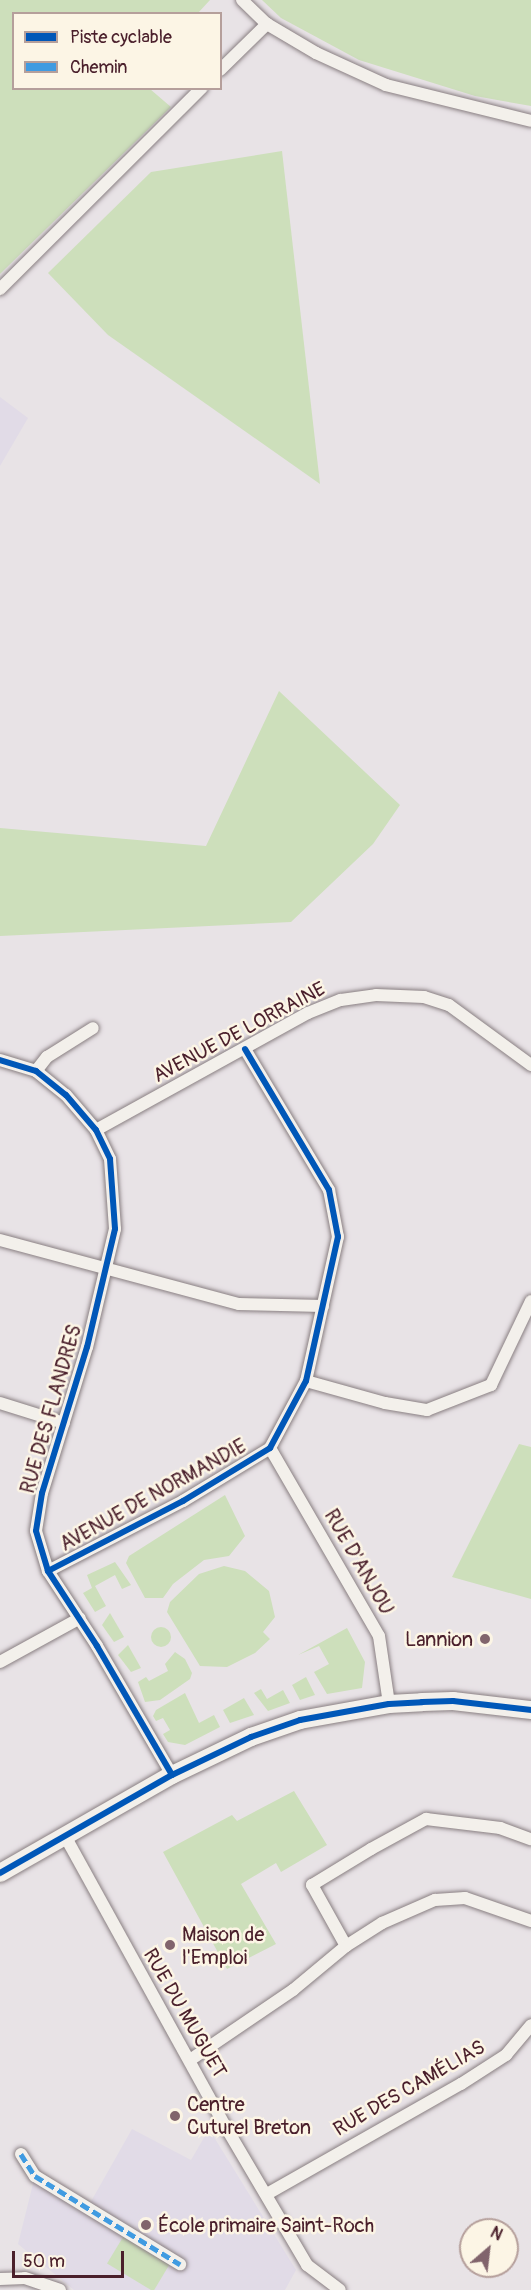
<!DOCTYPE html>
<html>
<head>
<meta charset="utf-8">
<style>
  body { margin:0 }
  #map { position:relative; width:531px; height:2290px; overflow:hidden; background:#e8e3e6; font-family:Pangolin,sans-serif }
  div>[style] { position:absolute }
  .built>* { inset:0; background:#e1dbe7 }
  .green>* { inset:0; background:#cddfbb; transform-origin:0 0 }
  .round { border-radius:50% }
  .roads { filter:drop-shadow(0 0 2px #897f82) drop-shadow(0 0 2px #897f82) }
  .street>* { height:12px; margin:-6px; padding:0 6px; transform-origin:6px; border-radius:6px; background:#f3f0eb }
  .secondary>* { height:18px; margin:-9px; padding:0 9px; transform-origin:9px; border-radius:9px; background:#f3f0eb }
  .quiet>* { height:4.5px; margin-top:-2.25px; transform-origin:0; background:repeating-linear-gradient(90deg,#409be1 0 9px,transparent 0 13.5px) }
  .cycleway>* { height:6px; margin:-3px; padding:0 3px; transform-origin:3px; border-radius:3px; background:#0057b8 }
  .dots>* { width:16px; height:16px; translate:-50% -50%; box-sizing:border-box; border:3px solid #fcf5e5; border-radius:50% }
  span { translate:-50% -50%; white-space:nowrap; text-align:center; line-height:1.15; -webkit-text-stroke:5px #fcf5e5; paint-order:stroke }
  .street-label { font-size:20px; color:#4a1f2b }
  .poi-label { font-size:20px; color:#4a1f2b }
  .right { translate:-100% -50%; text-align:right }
  .left { translate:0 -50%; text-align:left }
  .legend { position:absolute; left:12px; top:12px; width:210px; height:78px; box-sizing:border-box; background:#fcf5e5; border:2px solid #b59f9b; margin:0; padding:8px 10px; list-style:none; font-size:18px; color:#4a1f2b }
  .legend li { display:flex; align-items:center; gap:12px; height:30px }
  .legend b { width:30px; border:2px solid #b59f9b }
  .north { position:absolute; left:459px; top:2218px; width:60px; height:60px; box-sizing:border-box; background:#fcf5e5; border:2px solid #b59f9b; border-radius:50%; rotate:28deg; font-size:16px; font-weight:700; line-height:24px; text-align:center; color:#4a1f2b }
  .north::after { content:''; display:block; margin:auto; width:21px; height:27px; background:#81646c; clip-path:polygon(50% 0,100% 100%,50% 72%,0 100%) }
  .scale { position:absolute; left:12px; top:2251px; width:112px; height:27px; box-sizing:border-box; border:3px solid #4a1f2b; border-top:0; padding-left:8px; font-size:18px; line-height:21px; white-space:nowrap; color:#4a1f2b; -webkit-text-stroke:4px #fcf5e5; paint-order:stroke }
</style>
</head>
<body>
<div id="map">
  <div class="built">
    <i style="clip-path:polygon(0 397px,28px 418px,0 466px)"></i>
    <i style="clip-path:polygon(132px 2129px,191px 2160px,209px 2129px,296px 2270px,285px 2290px,74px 2290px,18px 2244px,35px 2176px,89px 2205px)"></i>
  </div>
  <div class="green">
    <i style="clip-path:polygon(0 0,210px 0,198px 13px,14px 14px,14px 88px,150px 89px,171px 107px,0 274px)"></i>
    <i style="clip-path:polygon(262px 0,531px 0,531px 106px,475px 96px,359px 60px,281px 18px)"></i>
    <i style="clip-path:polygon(282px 151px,320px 484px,108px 335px,48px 273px,151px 172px)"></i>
    <i style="clip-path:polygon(279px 691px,400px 805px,373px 844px,291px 922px,0 936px,0 828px,206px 846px)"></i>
    <i style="clip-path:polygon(519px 1444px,531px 1447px,531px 1599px,452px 1577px)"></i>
    <i style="clip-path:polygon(225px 1495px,245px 1536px,229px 1556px,204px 1560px,173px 1584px,163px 1598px,145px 1598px,126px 1563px,129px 1556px)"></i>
    <i style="clip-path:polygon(115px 1562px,131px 1585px,122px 1589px,115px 1575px,95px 1586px,106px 1606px,95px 1612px,83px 1593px,92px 1588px,87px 1575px)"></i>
    <i style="clip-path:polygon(224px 1566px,245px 1571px,269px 1591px,275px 1617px,263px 1632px,270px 1639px,255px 1653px,227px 1667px,200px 1666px,167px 1612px,170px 1602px,199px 1574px)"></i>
    <i style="clip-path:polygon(110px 1613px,124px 1637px,114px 1642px,102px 1625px)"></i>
    <i class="round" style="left:151px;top:1627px;width:20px;height:20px"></i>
    <i style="clip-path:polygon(347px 1628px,365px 1662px,362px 1688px,327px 1694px,314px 1672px,329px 1664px,319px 1646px,298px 1655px)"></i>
    <i style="clip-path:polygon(128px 1645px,141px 1668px,131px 1672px,118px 1655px)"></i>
    <i style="clip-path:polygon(175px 1652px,185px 1659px,192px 1673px,190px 1679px,160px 1700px,145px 1702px,138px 1682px,146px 1677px,149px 1681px,168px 1671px,165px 1664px)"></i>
    <i style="clip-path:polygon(306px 1677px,315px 1695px,300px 1700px,292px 1685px)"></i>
    <i style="clip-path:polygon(261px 1689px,267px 1699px,283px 1690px,290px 1703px,268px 1711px,254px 1693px)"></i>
    <i style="clip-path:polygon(185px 1693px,199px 1723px,214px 1715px,220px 1727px,185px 1745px,168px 1742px,163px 1734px,170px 1730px,163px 1718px,156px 1721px,153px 1716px,156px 1710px)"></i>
    <i style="clip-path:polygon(244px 1698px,254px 1715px,230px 1723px,223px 1710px)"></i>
    <i style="clip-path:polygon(294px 1791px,327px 1845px,281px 1872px,276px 1863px,241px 1884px,276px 1944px,227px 1969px,163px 1852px,232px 1815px,237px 1821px)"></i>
    <i style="left:123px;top:2237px;width:54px;height:31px;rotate:31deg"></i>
  </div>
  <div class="roads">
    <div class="street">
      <i style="left:242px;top:0;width:35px;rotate:44deg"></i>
      <i style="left:267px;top:24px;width:57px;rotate:30.6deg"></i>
      <i style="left:316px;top:53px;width:77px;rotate:24.6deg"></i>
      <i style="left:386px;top:85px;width:149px;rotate:13.9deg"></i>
      <i style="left:220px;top:70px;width:66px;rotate:-44.4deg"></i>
      <i style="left:0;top:289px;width:285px;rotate:-44.9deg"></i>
      <i style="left:0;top:1060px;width:38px;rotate:17deg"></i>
      <i style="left:36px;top:1071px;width:38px;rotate:39deg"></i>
      <i style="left:66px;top:1095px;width:46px;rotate:49.4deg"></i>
      <i style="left:96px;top:1130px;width:32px;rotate:64deg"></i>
      <i style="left:110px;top:1159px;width:70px;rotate:85.9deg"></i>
      <i style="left:115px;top:1229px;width:121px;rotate:103.3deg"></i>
      <i style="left:87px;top:1347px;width:153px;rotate:107.1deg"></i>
      <i style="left:42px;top:1493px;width:38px;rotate:99deg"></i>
      <i style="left:36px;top:1531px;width:42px;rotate:73.3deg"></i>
      <i style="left:48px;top:1571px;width:90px;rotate:56.8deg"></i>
      <i style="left:97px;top:1646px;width:149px;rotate:59.8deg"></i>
      <i style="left:36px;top:1071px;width:18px;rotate:-52deg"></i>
      <i style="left:47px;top:1057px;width:54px;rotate:-32.2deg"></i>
      <i style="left:96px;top:1130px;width:242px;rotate:-28.9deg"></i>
      <i style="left:308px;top:1013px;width:35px;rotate:-22deg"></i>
      <i style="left:341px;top:1000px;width:35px;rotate:-8deg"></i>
      <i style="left:376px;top:995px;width:48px;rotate:2.4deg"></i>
      <i style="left:424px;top:997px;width:26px;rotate:18deg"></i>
      <i style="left:449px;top:1005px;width:102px;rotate:36.2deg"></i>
      <i style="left:0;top:1240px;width:247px;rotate:15deg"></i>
      <i style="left:239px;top:1304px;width:84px;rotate:1.4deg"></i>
      <i style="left:306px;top:1381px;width:82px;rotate:15.6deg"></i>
      <i style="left:385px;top:1403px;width:43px;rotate:9.5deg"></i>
      <i style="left:427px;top:1410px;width:69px;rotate:-21.3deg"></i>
      <i style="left:491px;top:1385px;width:93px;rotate:-64.5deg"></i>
      <i style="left:0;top:1403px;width:67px;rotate:17.4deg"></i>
      <i style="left:270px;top:1448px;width:217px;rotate:59.9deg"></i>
      <i style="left:379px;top:1636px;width:69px;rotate:81.6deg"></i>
      <i style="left:48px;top:1571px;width:152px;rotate:-27.4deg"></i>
      <i style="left:183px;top:1501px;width:102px;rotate:-31.3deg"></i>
      <i style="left:270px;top:1448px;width:76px;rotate:-61.8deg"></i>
      <i style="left:306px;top:1381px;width:148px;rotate:-77.5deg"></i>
      <i style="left:338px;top:1237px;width:48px;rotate:-100.8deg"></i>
      <i style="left:329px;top:1190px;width:164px;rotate:-120.8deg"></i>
      <i style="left:0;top:1662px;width:91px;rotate:-28.8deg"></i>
      <i style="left:65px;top:1836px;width:329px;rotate:61.1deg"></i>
      <i style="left:224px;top:2124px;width:164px;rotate:59.5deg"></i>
      <i style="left:307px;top:2265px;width:41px;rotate:37.1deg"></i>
      <i style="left:346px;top:1946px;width:70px;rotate:-119.1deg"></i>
      <i style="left:312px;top:1885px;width:69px;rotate:-31.4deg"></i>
      <i style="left:371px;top:1849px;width:63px;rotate:-28.6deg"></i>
      <i style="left:426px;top:1819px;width:75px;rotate:6.9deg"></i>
      <i style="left:500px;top:1828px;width:33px;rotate:20deg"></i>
      <i style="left:190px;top:2060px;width:125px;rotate:-34.2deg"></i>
      <i style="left:293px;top:1990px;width:69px;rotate:-39.7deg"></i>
      <i style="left:346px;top:1946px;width:43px;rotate:-32.6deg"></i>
      <i style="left:382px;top:1923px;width:58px;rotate:-23.5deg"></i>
      <i style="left:435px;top:1900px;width:30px;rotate:-4deg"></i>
      <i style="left:465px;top:1898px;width:70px;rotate:19.2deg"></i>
      <i style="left:21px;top:2154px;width:26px;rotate:58deg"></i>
      <i style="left:35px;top:2176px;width:170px;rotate:31.3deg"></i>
      <i style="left:267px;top:2194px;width:223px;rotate:-29.6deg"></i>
      <i style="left:461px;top:2084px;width:54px;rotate:-32.8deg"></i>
      <i style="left:506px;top:2055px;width:39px;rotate:-50deg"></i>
      <i style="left:0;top:2279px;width:25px;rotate:-2deg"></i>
      <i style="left:25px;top:2278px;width:37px;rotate:19deg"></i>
    </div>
    <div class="secondary">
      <i style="left:0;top:1873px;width:198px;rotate:-29.7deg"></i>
      <i style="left:172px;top:1775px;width:88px;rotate:-25.7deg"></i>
      <i style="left:251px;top:1737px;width:52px;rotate:-19.1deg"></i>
      <i style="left:300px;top:1720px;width:90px;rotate:-10.2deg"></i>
      <i style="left:389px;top:1704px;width:33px;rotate:-3deg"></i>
      <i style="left:422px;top:1702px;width:31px;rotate:-2deg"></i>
      <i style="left:453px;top:1701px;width:79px;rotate:6.6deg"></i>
    </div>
  </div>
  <div class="quiet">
    <i style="left:21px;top:2154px;width:26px;rotate:58deg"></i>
    <i style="left:35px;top:2176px;width:170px;rotate:31.3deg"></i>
  </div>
  <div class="cycleway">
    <i style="left:0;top:1060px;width:38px;rotate:17deg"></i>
    <i style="left:36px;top:1071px;width:38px;rotate:39deg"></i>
    <i style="left:66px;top:1095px;width:46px;rotate:49.4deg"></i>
    <i style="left:96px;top:1130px;width:32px;rotate:64deg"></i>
    <i style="left:110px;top:1159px;width:70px;rotate:85.9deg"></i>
    <i style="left:115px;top:1229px;width:121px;rotate:103.3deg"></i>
    <i style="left:87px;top:1347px;width:153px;rotate:107.1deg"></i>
    <i style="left:42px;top:1493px;width:38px;rotate:99deg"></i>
    <i style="left:36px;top:1531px;width:42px;rotate:73.3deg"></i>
    <i style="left:48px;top:1571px;width:90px;rotate:56.8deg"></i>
    <i style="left:97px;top:1646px;width:149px;rotate:59.8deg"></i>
    <i style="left:48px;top:1571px;width:152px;rotate:-27.4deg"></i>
    <i style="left:183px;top:1501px;width:102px;rotate:-31.3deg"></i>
    <i style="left:270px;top:1448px;width:76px;rotate:-61.8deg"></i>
    <i style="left:306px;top:1381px;width:148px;rotate:-77.5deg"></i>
    <i style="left:338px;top:1237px;width:48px;rotate:-100.8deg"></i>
    <i style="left:329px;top:1190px;width:164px;rotate:-120.8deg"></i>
    <i style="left:0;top:1873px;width:198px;rotate:-29.7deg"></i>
    <i style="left:172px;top:1775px;width:88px;rotate:-25.7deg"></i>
    <i style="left:251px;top:1737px;width:52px;rotate:-19.1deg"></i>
    <i style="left:300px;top:1720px;width:90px;rotate:-10.2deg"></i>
    <i style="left:389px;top:1704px;width:33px;rotate:-3deg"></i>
    <i style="left:422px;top:1702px;width:31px;rotate:-2deg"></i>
    <i style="left:453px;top:1701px;width:79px;rotate:6.6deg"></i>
  </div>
  <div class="dots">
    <i style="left:485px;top:1639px;background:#81646c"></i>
    <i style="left:170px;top:1945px;background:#81646c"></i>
    <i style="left:175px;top:2116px;background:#81646c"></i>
    <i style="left:146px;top:2225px;background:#81646c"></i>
  </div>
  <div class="street-label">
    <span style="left:239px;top:1032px;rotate:-28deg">AVENUE DE LORRAINE</span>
    <span style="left:51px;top:1409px;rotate:-74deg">RUE DES FLANDRES</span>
    <span style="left:153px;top:1495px;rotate:-29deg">AVENUE DE NORMANDIE</span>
    <span style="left:359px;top:1562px;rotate:60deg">RUE D'ANJOU</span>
    <span style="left:185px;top:2013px;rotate:60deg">RUE DU MUGUET</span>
    <span style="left:409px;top:2088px;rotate:-30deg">RUE DES CAMÉLIAS</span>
  </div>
  <div class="poi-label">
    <span class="right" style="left:473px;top:1639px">Lannion</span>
    <span class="left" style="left:182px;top:1946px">Maison de<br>l'Emploi</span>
    <span class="left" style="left:187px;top:2116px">Centre<br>Cuturel Breton</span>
    <span class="left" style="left:158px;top:2225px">École primaire Saint-Roch</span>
  </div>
  <ul class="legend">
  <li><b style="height:8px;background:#0057b8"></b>Piste cyclable</li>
  <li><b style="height:8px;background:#409be1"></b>Chemin</li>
  </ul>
  <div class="north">N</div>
  <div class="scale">50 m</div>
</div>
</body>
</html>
